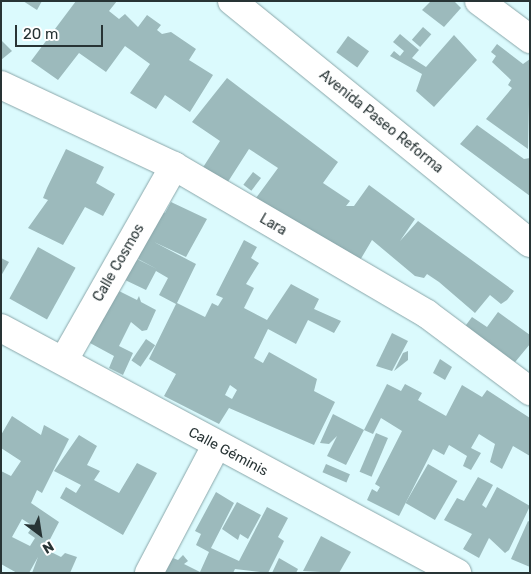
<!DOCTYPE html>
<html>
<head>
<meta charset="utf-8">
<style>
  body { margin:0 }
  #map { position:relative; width:531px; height:574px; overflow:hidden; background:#dbfafd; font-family:Rubik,sans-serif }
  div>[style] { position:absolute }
  .building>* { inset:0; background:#9cbabc; transform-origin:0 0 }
  .roads { filter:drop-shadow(0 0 1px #8aa7aa) drop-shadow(0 0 1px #8aa7aa) }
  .minor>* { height:28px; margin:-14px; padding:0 14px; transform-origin:14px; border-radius:14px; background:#fff }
  .secondary>* { height:28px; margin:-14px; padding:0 14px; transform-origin:14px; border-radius:14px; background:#fff }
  span { translate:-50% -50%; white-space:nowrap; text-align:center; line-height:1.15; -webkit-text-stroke:4.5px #fff; paint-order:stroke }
  .street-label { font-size:14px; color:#283435 }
  .frame { position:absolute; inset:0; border:2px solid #283435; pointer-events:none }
  .north { position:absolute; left:15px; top:509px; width:50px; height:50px; -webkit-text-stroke:4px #fff; paint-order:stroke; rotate:149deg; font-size:14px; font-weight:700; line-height:20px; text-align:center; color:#283435 }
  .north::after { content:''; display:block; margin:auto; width:18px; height:22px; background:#283435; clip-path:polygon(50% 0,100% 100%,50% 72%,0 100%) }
  .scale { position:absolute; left:15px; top:25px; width:88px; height:22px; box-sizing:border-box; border:2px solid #283435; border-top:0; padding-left:6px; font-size:15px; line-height:18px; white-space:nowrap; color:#283435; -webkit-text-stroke:4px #fff; paint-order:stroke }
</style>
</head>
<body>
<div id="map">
  <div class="building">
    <i style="clip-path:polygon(23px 1px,42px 1px,37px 10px)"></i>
    <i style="clip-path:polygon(76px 1px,117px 1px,109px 11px,119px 19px,125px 14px,138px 27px,147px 15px,161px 25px,157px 30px,162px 34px,171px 32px,196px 49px,189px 60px,213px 75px,190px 112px,165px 95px,156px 109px,130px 93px,150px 64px,125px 46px,106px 72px,79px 53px,58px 80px,31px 61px)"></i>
    <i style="clip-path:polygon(431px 1px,454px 1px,461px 8px,444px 27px,422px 10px)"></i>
    <i style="left:423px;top:27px;width:11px;height:17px;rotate:41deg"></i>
    <i style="clip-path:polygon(400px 34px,419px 50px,412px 58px,426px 67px,454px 35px,477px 60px,434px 107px,416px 91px,422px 74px,390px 56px,394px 51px,400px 56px,404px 51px,393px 42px)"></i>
    <i style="left:348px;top:36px;width:26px;height:20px;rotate:36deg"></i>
    <i style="clip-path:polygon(1px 40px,12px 51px,1px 60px)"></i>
    <i style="clip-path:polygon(497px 44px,523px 64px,530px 59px,528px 149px,486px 119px,512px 88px,508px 85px,511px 80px,492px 62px,496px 56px,491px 52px)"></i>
    <i style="clip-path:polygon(227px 78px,338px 162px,323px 183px,350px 201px,346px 206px,354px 206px,369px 185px,415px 219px,400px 241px,418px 221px,514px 291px,507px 300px,501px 304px,490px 295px,475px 313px,439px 282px,427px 274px,424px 278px,415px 276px,372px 240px,356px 267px,256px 198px,278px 168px,249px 149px,224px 188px,200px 172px,220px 141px,192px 122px)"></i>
    <i style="clip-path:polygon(477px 125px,524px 159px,530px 158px,530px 196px,460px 144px)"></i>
    <i style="clip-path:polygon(66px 149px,104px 167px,96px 183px,115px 194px,103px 216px,85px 207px,63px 245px,28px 228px,48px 200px,43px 198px,47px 188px)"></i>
    <i style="left:253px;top:172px;width:10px;height:16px;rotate:37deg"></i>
    <i style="clip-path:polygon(evenodd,171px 202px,207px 219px,186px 257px,154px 242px,196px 264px,177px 303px,205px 317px,212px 303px,218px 306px,223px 298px,216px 295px,244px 240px,257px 247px,251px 258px,259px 263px,246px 284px,254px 288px,244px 308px,267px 320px,291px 284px,319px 299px,314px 309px,341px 321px,334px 333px,308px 320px,296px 344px,268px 329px,254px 358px,263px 363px,269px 352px,317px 379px,314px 391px,335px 402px,314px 445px,229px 408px,219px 424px,164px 396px,176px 374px,149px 359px,176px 304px,159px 295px,168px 278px,156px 271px,146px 290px,123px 279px,133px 257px,157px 269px,138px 259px,157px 209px,165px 213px,171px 202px,230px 385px,237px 390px,232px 399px,225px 395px,230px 385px)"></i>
    <i style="left:38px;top:247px;width:43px;height:59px;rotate:29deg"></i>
    <i style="clip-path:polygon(1px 258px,9px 262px,1px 276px)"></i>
    <i style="clip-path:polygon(117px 290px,137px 300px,139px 296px,141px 302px,156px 310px,147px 330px,142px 331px,131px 322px,119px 346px,133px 353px,123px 375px,109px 368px,114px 356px,90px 343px)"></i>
    <i style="clip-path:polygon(498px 312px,530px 335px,530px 344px,511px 367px,460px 333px,472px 317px,487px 327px)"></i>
    <i style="clip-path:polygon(392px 333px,408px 341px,392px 371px,376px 366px)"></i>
    <i style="left:146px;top:339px;width:11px;height:26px;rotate:34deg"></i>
    <i style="clip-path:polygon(408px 351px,408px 360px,394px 371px,403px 353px)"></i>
    <i style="clip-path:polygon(440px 359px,452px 367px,445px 380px,433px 373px)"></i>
    <i style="clip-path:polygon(387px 384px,401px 391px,405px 384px,422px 393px,418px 400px,446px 416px,462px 385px,482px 397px,487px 390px,530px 418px,530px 456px,513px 446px,502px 469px,490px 462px,495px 444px,479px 434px,471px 448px,481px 453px,471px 470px,463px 466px,467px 456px,449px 445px,444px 455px,433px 449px,399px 516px,367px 500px,372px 489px,377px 492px,380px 487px,375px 484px,402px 431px,381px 418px,373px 434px,364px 430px)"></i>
    <i style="clip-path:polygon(333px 414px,364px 430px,346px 465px,327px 456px,337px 436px,329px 444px,320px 443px)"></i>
    <i style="clip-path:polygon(evenodd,12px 416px,41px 435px,44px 425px,69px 439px,42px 493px,37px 490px,31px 503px,59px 522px,45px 549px,61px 557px,65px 553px,77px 557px,70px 573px,32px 573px,38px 557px,29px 573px,17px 573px,1px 564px,1px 471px,11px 476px,21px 461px,1px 448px,1px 435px,12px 416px,22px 519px,33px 526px,28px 533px,35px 538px,30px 546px,12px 537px,22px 519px)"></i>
    <i style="left:376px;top:433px;width:13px;height:42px;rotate:23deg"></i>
    <i style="clip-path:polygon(79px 435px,97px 446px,87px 465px,100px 471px,94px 480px,119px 493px,137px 463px,157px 473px,123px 535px,60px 498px,66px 487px,76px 493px,81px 485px,54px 471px)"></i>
    <i style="left:326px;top:464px;width:26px;height:9px;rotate:23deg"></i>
    <i style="left:428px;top:464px;width:34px;height:45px;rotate:30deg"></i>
    <i style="clip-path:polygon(478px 477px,493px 485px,482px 505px,486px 508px,497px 487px,530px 506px,509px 550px,505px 553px,489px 538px,479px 558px,463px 549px,472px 534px,444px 520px,457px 498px,464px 501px)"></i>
    <i style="clip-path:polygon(216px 492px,234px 503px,211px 548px,239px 561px,267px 507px,288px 518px,278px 537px,284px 541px,268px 573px,235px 569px,233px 573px,164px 573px,173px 558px,178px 560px,183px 555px,188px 561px,184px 564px,200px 572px,209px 552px,196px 545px,201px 534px,195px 531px)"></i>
    <i style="clip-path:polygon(237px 502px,261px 515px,248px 539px,240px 534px,238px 540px,222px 529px)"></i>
    <i style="clip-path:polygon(528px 521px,530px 522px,530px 567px,511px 559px)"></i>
    <i style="clip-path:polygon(321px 536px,351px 552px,339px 573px,303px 571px)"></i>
    <i style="clip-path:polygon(279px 558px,298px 569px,296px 573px,272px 573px)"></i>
  </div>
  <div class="roads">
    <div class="minor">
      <i style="left:479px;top:1px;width:64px;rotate:36.7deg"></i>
      <i style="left:1px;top:85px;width:191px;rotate:25.1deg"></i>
      <i style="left:174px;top:166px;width:293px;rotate:30.3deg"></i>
      <i style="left:427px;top:314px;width:129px;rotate:36.8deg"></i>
      <i style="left:1px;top:328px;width:518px;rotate:28.25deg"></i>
      <i style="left:64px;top:360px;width:223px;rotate:-60.4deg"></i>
      <i style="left:149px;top:573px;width:144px;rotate:-62.2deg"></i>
    </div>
    <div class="secondary">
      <i style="left:232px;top:1px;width:384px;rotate:39.1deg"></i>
    </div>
  </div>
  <div class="street-label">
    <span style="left:381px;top:122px;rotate:39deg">Avenida Paseo Reforma</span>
    <span style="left:273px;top:225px;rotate:30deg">Lara</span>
    <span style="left:119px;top:263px;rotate:-60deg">Calle Cosmos</span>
    <span style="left:228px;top:452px;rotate:28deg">Calle Géminis</span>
  </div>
  <div class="frame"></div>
  <div class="north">N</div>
  <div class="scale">20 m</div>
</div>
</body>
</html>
